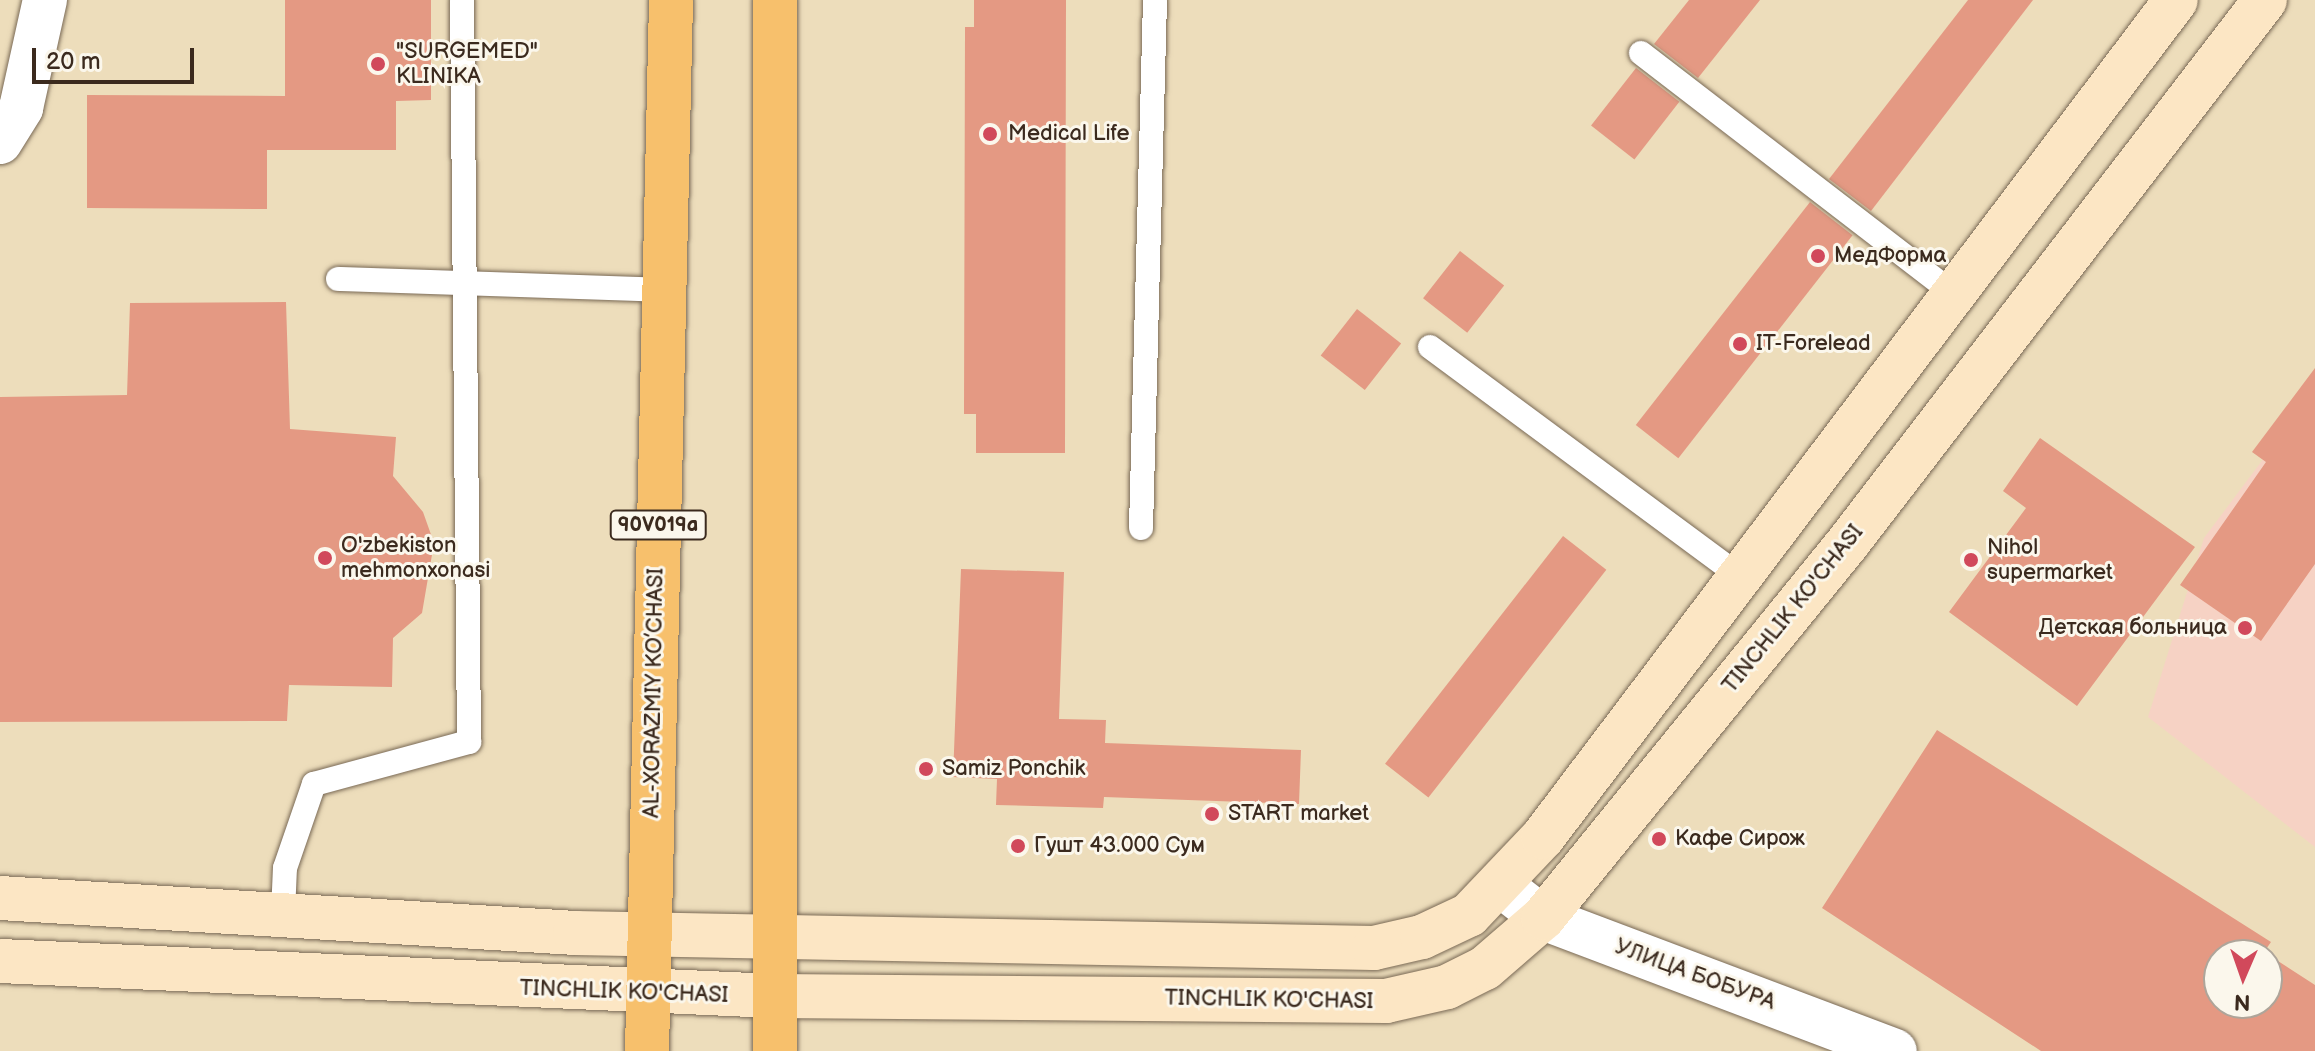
<!DOCTYPE html>
<html>
<head>
<meta charset="utf-8">
<style>
  body { margin:0 }
  #map { position:relative; width:2315px; height:1051px; overflow:hidden; background:#edddbb; font-family:"Balsamiq Sans",sans-serif }
  div>[style] { position:absolute }
  .built>* { inset:0; background:#f6d2c4 }
  .building>* { inset:0; background:#e49983; transform-origin:0 0 }
  .roads { filter:drop-shadow(0 0 2px #796955) drop-shadow(0 0 2px #796955) }
  .lane>* { height:24px; margin:-12px; padding:0 12px; transform-origin:12px; border-radius:12px; background:#fff }
  .street>* { height:44px; margin:-22px; padding:0 22px; transform-origin:22px; border-radius:22px; background:#fff }
  .secondary>* { height:44px; margin:-22px; padding:0 22px; transform-origin:22px; border-radius:22px; background:#fce6c4 }
  .primary>* { height:44px; margin:-22px; padding:0 22px; transform-origin:22px; border-radius:22px; background:#f7c06c }
  .dots>* { width:22px; height:22px; translate:-50% -50%; box-sizing:border-box; border:4px solid #fbf7ec; border-radius:50% }
  span { translate:-50% -50%; white-space:nowrap; text-align:center; line-height:1.15; -webkit-text-stroke:6px #fbf7ec; paint-order:stroke }
  .shield-label span { padding:2px 6px; background:#fbf7ec; border:2px solid; border-radius:6px; -webkit-text-stroke-width:0 }
  .shield-label { font-size:20px; color:#3b2a1e; font-weight:700 }
  .poi-label { font-size:22px; color:#3b2a1e }
  .left { translate:0 -50%; text-align:left }
  .right { translate:-100% -50%; text-align:right }
  .street-label { font-size:22px; color:#3b2a1e }
  .north { position:absolute; left:2203px; top:939px; width:80px; height:80px; box-sizing:border-box; background:#fbf7ec; border:2px solid #aea59a; border-radius:50%; rotate:182deg; font-size:22px; font-weight:700; line-height:32px; text-align:center; color:#3b2a1e }
  .north::after { content:''; display:block; margin:auto; width:28px; height:36px; background:#d1495b; clip-path:polygon(50% 0,100% 100%,50% 72%,0 100%) }
  .scale { position:absolute; left:32px; top:48px; width:162px; height:36px; box-sizing:border-box; border:4px solid #3b2a1e; border-top:0; padding-left:10px; font-size:24px; line-height:28px; white-space:nowrap; color:#3b2a1e; -webkit-text-stroke:6px #fbf7ec; paint-order:stroke }
</style>
</head>
<body>
<div id="map">
  <div class="built">
    <i style="clip-path:polygon(2315px 390px,2315px 847px,2148px 717px,2204px 538px)"></i>
  </div>
  <div class="building">
    <i style="clip-path:polygon(285px 0,431px 0,431px 100px,396px 101px,396px 150px,267px 150px,267px 209px,87px 208px,87px 95px,285px 96px)"></i>
    <i style="clip-path:polygon(974px 0,1066px 0,1065px 453px,976px 453px,976px 414px,964px 414px,965px 27px,974px 27px)"></i>
    <i style="clip-path:polygon(1689px 0,1760px 0,1698px 78px,1654px 44px)"></i>
    <i style="clip-path:polygon(1968px 0,2033px 0,1871px 211px,1829px 179px)"></i>
    <i style="left:1636px;top:68px;width:55px;height:73px;rotate:38deg"></i>
    <i style="left:1810px;top:202px;width:54px;height:283px;rotate:38deg"></i>
    <i style="left:1460px;top:251px;width:56px;height:60px;rotate:38deg"></i>
    <i style="clip-path:polygon(286px 302px,290px 429px,396px 437px,393px 476px,423px 512px,434px 543px,422px 613px,393px 638px,392px 687px,289px 685px,287px 721px,0 722px,0 397px,127px 395px,130px 303px)"></i>
    <i style="left:1357px;top:309px;width:56px;height:59px;rotate:38deg"></i>
    <i style="clip-path:polygon(2315px 368px,2315px 564px,2261px 641px,2180px 585px,2266px 462px,2252px 452px)"></i>
    <i style="clip-path:polygon(2040px 438px,2195px 547px,2077px 706px,1949px 612px,2026px 508px,2003px 491px)"></i>
    <i style="left:1563px;top:536px;width:55px;height:289px;rotate:38deg"></i>
    <i style="clip-path:polygon(961px 569px,1064px 572px,1059px 719px,1106px 720px,1105px 743px,1301px 750px,1299px 804px,1104px 797px,1103px 808px,996px 805px,997px 779px,953px 777px)"></i>
    <i style="clip-path:polygon(evenodd,1937px 730px,2271px 942px,2264px 952px,2315px 985px,2315px 1051px,2041px 1051px,1822px 908px,1937px 730px,2219px 955px,2267px 955px,2267px 1003px,2219px 1003px,2219px 955px)"></i>
  </div>
  <div class="roads">
    <div class="lane">
      <i style="left:1641px;top:53px;width:395px;rotate:37.6deg"></i>
      <i style="left:338px;top:279px;width:326px;rotate:1.9deg"></i>
      <i style="left:1430px;top:347px;width:385px;rotate:36.5deg"></i>
      <i style="left:1141px;top:528px;width:528px;rotate:-88.48deg"></i>
      <i style="left:283px;top:913px;width:45px;rotate:-87.5deg"></i>
      <i style="left:285px;top:868px;width:89px;rotate:-71deg"></i>
      <i style="left:314px;top:784px;width:161px;rotate:-15.2deg"></i>
      <i style="left:469px;top:742px;width:742px;rotate:-90.54deg"></i>
    </div>
    <div class="street">
      <i style="left:0;top:142px;width:40px;rotate:-58deg"></i>
      <i style="left:21px;top:108px;width:111px;rotate:-77.5deg"></i>
      <i style="left:1502px;top:886px;width:52px;rotate:38deg"></i>
      <i style="left:1543px;top:918px;width:376px;rotate:20.7deg"></i>
    </div>
    <div class="secondary">
      <i style="left:0;top:898px;width:576px;rotate:3.48deg"></i>
      <i style="left:575px;top:933px;width:799px;rotate:1.08deg"></i>
      <i style="left:1374px;top:948px;width:49px;rotate:-12.9deg"></i>
      <i style="left:1422px;top:937px;width:52px;rotate:-25.1deg"></i>
      <i style="left:1469px;top:915px;width:108px;rotate:-46.5deg"></i>
      <i style="left:1543px;top:837px;width:1049px;rotate:-52.9deg"></i>
      <i style="left:0;top:961px;width:776px;rotate:2.59deg"></i>
      <i style="left:775px;top:996px;width:611px;rotate:0.47deg"></i>
      <i style="left:1386px;top:1001px;width:63px;rotate:-12.9deg"></i>
      <i style="left:1447px;top:987px;width:42px;rotate:-26.6deg"></i>
      <i style="left:1485px;top:968px;width:77px;rotate:-40.8deg"></i>
      <i style="left:1543px;top:918px;width:482px;rotate:-50.9deg"></i>
      <i style="left:1847px;top:544px;width:686px;rotate:-52.46deg"></i>
    </div>
    <div class="primary">
      <i style="left:775px;top:0;width:1051px;rotate:90deg"></i>
      <i style="left:647px;top:1051px;width:1051px;rotate:-88.69deg"></i>
    </div>
  </div>
  <div class="dots">
    <i style="left:378px;top:64px;background:#d1495b"></i>
    <i style="left:990px;top:134px;background:#d1495b"></i>
    <i style="left:1818px;top:256px;background:#d1495b"></i>
    <i style="left:1740px;top:344px;background:#d1495b"></i>
    <i style="left:325px;top:558px;background:#d1495b"></i>
    <i style="left:1971px;top:560px;background:#d1495b"></i>
    <i style="left:2245px;top:628px;background:#d1495b"></i>
    <i style="left:926px;top:769px;background:#d1495b"></i>
    <i style="left:1212px;top:814px;background:#d1495b"></i>
    <i style="left:1659px;top:839px;background:#d1495b"></i>
    <i style="left:1018px;top:846px;background:#d1495b"></i>
  </div>
  <div class="shield-label">
    <span style="left:658px;top:525px">90V019a</span>
  </div>
  <div class="poi-label">
    <span class="left" style="left:396px;top:64px">"SURGEMED"<br>KLINIKA</span>
    <span class="left" style="left:1008px;top:134px">Medical Life</span>
    <span class="left" style="left:1834px;top:256px">МедФорма</span>
    <span class="left" style="left:1756px;top:344px">IT-Forelead</span>
    <span class="left" style="left:341px;top:558px">O'zbekiston<br>mehmonxonasi</span>
    <span class="left" style="left:1987px;top:560px">Nihol<br>supermarket</span>
    <span class="right" style="left:2227px;top:628px">Детская больница</span>
    <span class="left" style="left:942px;top:769px">Samiz Ponchik</span>
    <span class="left" style="left:1228px;top:814px">START market</span>
    <span class="left" style="left:1675px;top:839px">Кафе Сирож</span>
    <span class="left" style="left:1034px;top:846px">Гушт 43.000 Сум</span>
  </div>
  <div class="street-label">
    <span style="left:1793px;top:609px;rotate:-51deg">TINCHLIK KO'CHASI</span>
    <span style="left:654px;top:693px;rotate:-89deg">AL-XORAZMIY KO’CHASI</span>
    <span style="left:1695px;top:975px;rotate:20deg">УЛИЦА БОБУРА</span>
    <span style="left:624px;top:992px;rotate:2deg">TINCHLIK KO'CHASI</span>
    <span style="left:1269px;top:1000px;rotate:1deg">TINCHLIK KO'CHASI</span>
  </div>
  <div class="north">N</div>
  <div class="scale">20 m</div>
</div>
</body>
</html>
